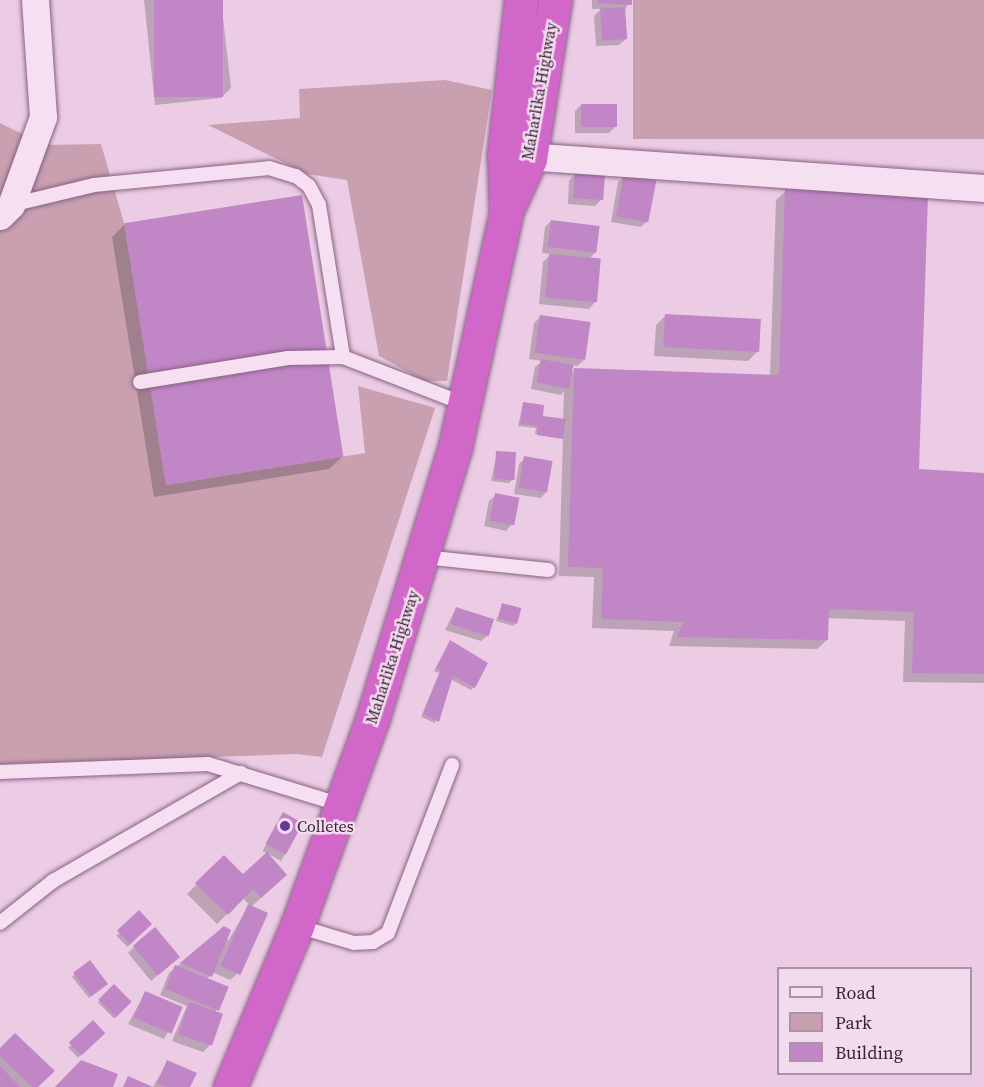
<!DOCTYPE html>
<html>
<head>
<meta charset="utf-8">
<style>
  body { margin:0 }
  #map { position:relative; width:984px; height:1087px; overflow:hidden; background:#ebcce4; font-family:"Source Serif 4",serif }
  div>[style] { position:absolute }
  .green>* { inset:0; background:#c9a0af; transform-origin:0 0 }
  .shadow>* { inset:0; background:#0003; transform-origin:0 0 }
  .building>* { inset:0; background:#c186c6; transform-origin:0 0 }
  .roads { filter:drop-shadow(0 0 2px #876185) drop-shadow(0 0 2px #876185) }
  .lane>* { height:14px; margin:-7px; padding:0 7px; transform-origin:7px; border-radius:7px; background:#f6dff1 }
  .street>* { height:27px; margin:-13.5px; padding:0 13.5px; transform-origin:13.5px; border-radius:13.5px; background:#f6dff1 }
  .highway>* { height:33px; margin:-16.5px; padding:0 16.5px; transform-origin:16.5px; border-radius:16.5px; background:#d167c9 }
  .dots>* { width:16px; height:16px; translate:-50% -50%; box-sizing:border-box; border:3px solid #f3dbee; border-radius:50% }
  span { translate:-50% -50%; white-space:nowrap; text-align:center; line-height:1.15; -webkit-text-stroke:5px #f3dbee; paint-order:stroke }
  .street-label { font-size:16px; color:#392339 }
  .poi-label { font-size:16px; color:#392339 }
  .left { translate:0 -50%; text-align:left }
  .legend { position:absolute; left:777px; top:967px; width:195px; height:108px; box-sizing:border-box; background:#f3dbee; border:2px solid #a991a6; margin:0; padding:8px 10px; list-style:none; font-size:18px; color:#392339 }
  .legend li { display:flex; align-items:center; gap:12px; height:30px }
  .legend b { width:30px; border:2px solid #a991a6 }
</style>
</head>
<body>
<div id="map">
  <div class="green">
    <i style="left:633px;top:0;width:351px;height:139px"></i>
    <i style="clip-path:polygon(445px 80px,492px 90px,447px 381px,424px 381px,379px 356px,347px 180px,307px 174px,208px 125px,300px 118px,299px 89px)"></i>
    <i style="clip-path:polygon(0 123px,45px 145px,101px 144px,124px 223px,167px 485px,365px 453px,358px 386px,435px 408px,322px 757px,297px 754px,0 764px)"></i>
  </div>
  <div class="shadow">
    <i style="clip-path:polygon(144px 0,221px 0,231px 88px,221px 98px,155px 105px)"></i>
    <i style="clip-path:polygon(592px 0,631px 0,624px 11px,626px 39px,619px 45px,596px 46px,594px 16px,601px 9px,592px 9px)"></i>
    <i style="clip-path:polygon(581px 105px,615px 127px,609px 133px,575px 133px,575px 111px)"></i>
    <i style="clip-path:polygon(575px 174px,602px 199px,595px 206px,568px 204px,569px 181px)"></i>
    <i style="clip-path:polygon(625px 176px,647px 221px,641px 227px,611px 222px,618px 182px)"></i>
    <i style="clip-path:polygon(786px 191px,918px 470px,984px 474px,984px 683px,903px 682px,905px 621px,827px 618px,827px 640px,817px 649px,669px 646px,674px 631px,592px 628px,594px 577px,559px 576px,563px 437px,535px 434px,536px 428px,518px 426px,523px 404px,541px 417px,563px 420px,564px 391px,561px 395px,531px 389px,535px 367px,542px 361px,529px 359px,534px 323px,541px 316px,584px 360px,577px 366px,572px 365px,570px 374px,574px 370px,770px 376px,776px 200px)"></i>
    <i style="clip-path:polygon(551px 221px,595px 253px,588px 260px,595px 302px,589px 309px,539px 304px,543px 262px,551px 254px,542px 253px,545px 227px)"></i>
    <i style="clip-path:polygon(125px 224px,342px 457px,329px 469px,154px 497px,112px 237px)"></i>
    <i style="clip-path:polygon(666px 315px,758px 351px,748px 361px,654px 356px,656px 325px)"></i>
    <i style="clip-path:polygon(497px 452px,512px 480px,509px 483px,491px 481px)"></i>
    <i style="clip-path:polygon(525px 458px,547px 491px,541px 498px,514px 494px,519px 464px)"></i>
    <i style="clip-path:polygon(496px 495px,512px 524px,506px 531px,484px 526px,489px 501px)"></i>
    <i style="clip-path:polygon(502px 605px,516px 623px,513px 626px,496px 621px)"></i>
    <i style="clip-path:polygon(456px 608px,488px 635px,481px 641px,445px 630px)"></i>
    <i style="clip-path:polygon(448px 645px,474px 687px,471px 690px,450px 679px,435px 723px,421px 717px,439px 673px,434px 671px)"></i>
    <i style="left:283px;top:814px;width:21px;height:42px;rotate:29deg"></i>
    <i style="clip-path:polygon(224px 857px,243px 876px,276px 884px,251px 907px,237px 974px,230px 980px,212px 972px,207px 980px,227px 988px,215px 1013px,209px 1046px,203px 1052px,172px 1041px,187px 1006px,160px 995px,169px 973px,224px 928px,228px 941px,249px 905px,243px 898px,217px 924px,187px 894px)"></i>
    <i style="left:139px;top:913px;width:16px;height:32px;rotate:45deg"></i>
    <i style="clip-path:polygon(134px 947px,172px 963px,151px 981px,128px 953px)"></i>
    <i style="clip-path:polygon(75px 974px,104px 986px,89px 998px,72px 977px)"></i>
    <i style="left:114px;top:986px;width:23px;height:23px;rotate:45deg"></i>
    <i style="clip-path:polygon(145px 993px,181px 1008px,164px 1039px,128px 1024px)"></i>
    <i style="left:93px;top:1023px;width:14px;height:35px;rotate:45deg"></i>
    <i style="clip-path:polygon(0 1050px,36px 1087px,0 1087px)"></i>
    <i style="clip-path:polygon(168px 1061px,188px 1087px,153px 1087px)"></i>
  </div>
  <div class="building">
    <i style="left:154px;top:0;width:69px;height:97px"></i>
    <i style="clip-path:polygon(598px 0,632px 0,632px 5px,597px 3px)"></i>
    <i style="left:625px;top:7px;width:32px;height:25px;rotate:86deg"></i>
    <i style="left:581px;top:104px;width:36px;height:23px"></i>
    <i style="left:575px;top:173px;width:30px;height:25px;rotate:4deg"></i>
    <i style="left:624px;top:174px;width:33px;height:43px;rotate:11deg"></i>
    <i style="clip-path:polygon(785px 189px,928px 195px,919px 469px,984px 473px,984px 674px,912px 673px,914px 612px,829px 609px,828px 640px,677px 637px,683px 622px,601px 619px,603px 568px,568px 567px,574px 368px,779px 375px)"></i>
    <i style="left:302px;top:195px;width:265px;height:180px;rotate:81deg"></i>
    <i style="left:551px;top:220px;width:49px;height:27px;rotate:7deg"></i>
    <i style="left:549px;top:254px;width:52px;height:44px;rotate:5deg"></i>
    <i style="left:665px;top:314px;width:96px;height:33px;rotate:3deg"></i>
    <i style="left:540px;top:315px;width:51px;height:38px;rotate:8deg"></i>
    <i style="left:541px;top:359px;width:33px;height:24px;rotate:11deg"></i>
    <i style="clip-path:polygon(523px 402px,544px 405px,543px 416px,566px 419px,563px 439px,537px 435px,538px 426px,520px 424px)"></i>
    <i style="left:496px;top:451px;width:20px;height:28px;rotate:3deg"></i>
    <i style="left:524px;top:456px;width:29px;height:32px;rotate:10deg"></i>
    <i style="left:495px;top:493px;width:25px;height:28px;rotate:11deg"></i>
    <i style="left:502px;top:603px;width:20px;height:16px;rotate:15deg"></i>
    <i style="left:456px;top:607px;width:40px;height:18px;rotate:18deg"></i>
    <i style="clip-path:polygon(450px 640px,488px 663px,475px 688px,453px 676px,439px 722px,423px 714px,441px 670px,436px 668px)"></i>
    <i style="left:283px;top:812px;width:23px;height:36px;rotate:29deg"></i>
    <i style="clip-path:polygon(267px 852px,287px 875px,261px 898px,253px 889px,228px 915px,195px 883px,224px 855px,243px 874px)"></i>
    <i style="left:248px;top:904px;width:22px;height:68px;rotate:24deg"></i>
    <i style="left:139px;top:910px;width:19px;height:30px;rotate:47deg"></i>
    <i style="clip-path:polygon(224px 926px,231px 930px,212px 977px,180px 963px)"></i>
    <i style="left:155px;top:927px;width:39px;height:29px;rotate:50deg"></i>
    <i style="left:90px;top:960px;width:30px;height:21px;rotate:53deg"></i>
    <i style="left:175px;top:965px;width:58px;height:26px;rotate:22deg"></i>
    <i style="left:114px;top:984px;width:25px;height:22px;rotate:45deg"></i>
    <i style="left:145px;top:991px;width:41px;height:29px;rotate:23deg"></i>
    <i style="left:189px;top:1002px;width:36px;height:34px;rotate:19deg"></i>
    <i style="left:93px;top:1020px;width:18px;height:33px;rotate:47deg"></i>
    <i style="clip-path:polygon(15px 1033px,55px 1071px,38px 1087px,32px 1087px,0 1056px,0 1048px)"></i>
    <i style="clip-path:polygon(81px 1060px,118px 1074px,113px 1087px,55px 1087px)"></i>
    <i style="clip-path:polygon(167px 1060px,197px 1073px,190px 1087px,166px 1087px,157px 1083px)"></i>
    <i style="clip-path:polygon(0 1066px,20px 1087px,0 1087px)"></i>
    <i style="clip-path:polygon(128px 1076px,153px 1087px,123px 1087px)"></i>
  </div>
  <div class="roads">
    <div class="lane">
      <i style="left:11px;top:205px;width:85px;rotate:-13.5deg"></i>
      <i style="left:94px;top:185px;width:176px;rotate:-5.5deg"></i>
      <i style="left:269px;top:168px;width:28px;rotate:17deg"></i>
      <i style="left:296px;top:176px;width:16px;rotate:38deg"></i>
      <i style="left:309px;top:186px;width:21px;rotate:62deg"></i>
      <i style="left:319px;top:205px;width:154px;rotate:81deg"></i>
      <i style="left:140px;top:382px;width:150px;rotate:-9.2deg"></i>
      <i style="left:288px;top:358px;width:55px;rotate:-1deg"></i>
      <i style="left:343px;top:357px;width:131px;rotate:21.1deg"></i>
      <i style="left:423px;top:557px;width:126px;rotate:5.9deg"></i>
      <i style="left:0;top:772px;width:208px;rotate:-2.2deg"></i>
      <i style="left:208px;top:764px;width:140px;rotate:17deg"></i>
      <i style="left:0;top:923px;width:68px;rotate:-38.4deg"></i>
      <i style="left:53px;top:881px;width:217px;rotate:-29.9deg"></i>
      <i style="left:297px;top:926px;width:59px;rotate:16.6deg"></i>
      <i style="left:354px;top:943px;width:19px;rotate:-3deg"></i>
      <i style="left:373px;top:942px;width:17px;rotate:-31deg"></i>
      <i style="left:388px;top:933px;width:180px;rotate:-69.1deg"></i>
    </div>
    <div class="street">
      <i style="left:511px;top:155px;width:474px;rotate:4deg"></i>
      <i style="left:0;top:216px;width:16px;rotate:-45deg"></i>
      <i style="left:11px;top:205px;width:94px;rotate:-70deg"></i>
      <i style="left:43px;top:117px;width:117px;rotate:-93.9deg"></i>
    </div>
    <div class="highway">
      <i style="left:510px;top:203px;width:48px;rotate:-65.6deg"></i>
      <i style="left:530px;top:159px;width:161px;rotate:-81.1deg"></i>
      <i style="left:230px;top:1087px;width:174px;rotate:-67.4deg"></i>
      <i style="left:297px;top:926px;width:222px;rotate:-70deg"></i>
      <i style="left:373px;top:717px;width:282px;rotate:-73.1deg"></i>
      <i style="left:455px;top:447px;width:239px;rotate:-77.7deg"></i>
      <i style="left:506px;top:213px;width:59px;rotate:-91.9deg"></i>
      <i style="left:504px;top:154px;width:155px;rotate:-83.7deg"></i>
    </div>
  </div>
  <div class="dots">
    <i style="left:285px;top:826px;background:#643790"></i>
  </div>
  <div class="street-label">
    <span style="left:539px;top:91px;rotate:-80deg">Maharlika Highway</span>
    <span style="left:392px;top:657px;rotate:-72deg">Maharlika Highway</span>
  </div>
  <div class="poi-label">
    <span class="left" style="left:297px;top:826px">Colletes</span>
  </div>
  <ul class="legend">
  <li><b style="height:8px;background:#f6dff1"></b>Road</li>
  <li><b style="height:16px;background:#c9a0af"></b>Park</li>
  <li><b style="height:16px;background:#c186c6"></b>Building</li>
  </ul>
</div>
</body>
</html>
